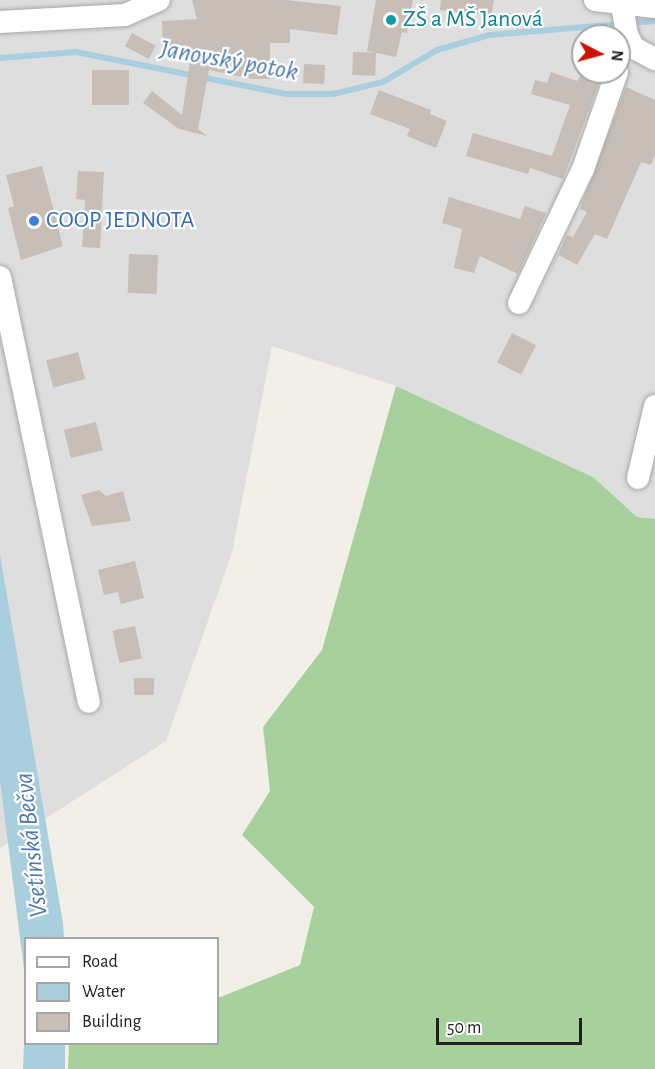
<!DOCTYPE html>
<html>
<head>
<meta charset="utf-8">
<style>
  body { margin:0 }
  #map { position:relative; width:655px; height:1069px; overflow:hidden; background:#f1efe8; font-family:"Alegreya Sans",sans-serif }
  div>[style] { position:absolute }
  .residential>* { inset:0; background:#dfdede }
  .forest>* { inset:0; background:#a8d09d }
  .water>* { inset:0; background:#a9cede }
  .stream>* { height:6px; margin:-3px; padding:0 3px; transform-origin:3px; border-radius:3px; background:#a9cede }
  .building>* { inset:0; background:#c6beb7; transform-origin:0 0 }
  .roads { filter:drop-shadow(0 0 2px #a8a8a8) drop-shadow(0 0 2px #a8a8a8) }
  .minor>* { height:22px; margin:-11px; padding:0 11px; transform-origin:11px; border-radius:11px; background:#fff }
  .dots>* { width:16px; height:16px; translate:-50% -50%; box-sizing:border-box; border:3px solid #fff; border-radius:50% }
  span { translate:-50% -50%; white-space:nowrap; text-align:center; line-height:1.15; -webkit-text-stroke:4.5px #fff; paint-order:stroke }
  .culture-label { font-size:24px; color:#0d838f }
  .left { translate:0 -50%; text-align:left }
  .shop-label { font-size:24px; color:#366cbe }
  .water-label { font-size:26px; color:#4d78b1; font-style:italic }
  .legend { position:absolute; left:24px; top:937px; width:195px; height:108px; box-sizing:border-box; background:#fff; border:2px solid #a6a6a6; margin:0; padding:8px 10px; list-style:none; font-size:18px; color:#212121 }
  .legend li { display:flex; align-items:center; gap:12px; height:30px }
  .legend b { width:30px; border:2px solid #a6a6a6 }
  .north { position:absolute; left:571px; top:24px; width:60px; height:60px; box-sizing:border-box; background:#fff; border:2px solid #a6a6a6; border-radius:50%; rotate:96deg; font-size:16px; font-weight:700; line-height:24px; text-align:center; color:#212121 }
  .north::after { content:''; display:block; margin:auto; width:21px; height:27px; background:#cf1102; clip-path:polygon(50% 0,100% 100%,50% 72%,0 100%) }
  .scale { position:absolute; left:436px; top:1018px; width:146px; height:27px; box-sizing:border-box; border:3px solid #212121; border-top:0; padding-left:8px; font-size:18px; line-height:21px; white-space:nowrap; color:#212121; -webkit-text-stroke:4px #fff; paint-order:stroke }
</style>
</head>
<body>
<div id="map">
  <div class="residential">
    <i style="clip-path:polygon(evenodd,0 0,655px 0,655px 519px,637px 517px,593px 477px,396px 386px,272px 346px,232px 552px,166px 741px,0 848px,0 0,583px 36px,619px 36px,619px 72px,583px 72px,583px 36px)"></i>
  </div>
  <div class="forest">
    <i style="clip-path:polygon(396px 386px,593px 477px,637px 517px,655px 519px,655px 1069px,68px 1069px,69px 1044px,218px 1044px,218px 998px,300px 965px,314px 907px,242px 835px,270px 791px,263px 727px,322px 650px)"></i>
  </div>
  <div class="water">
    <i style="clip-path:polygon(0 555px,63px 923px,64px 938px,26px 938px,25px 977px,0 780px)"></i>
    <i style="clip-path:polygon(25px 1022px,26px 1044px,65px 1044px,65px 1069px,23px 1069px)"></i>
  </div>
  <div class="stream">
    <i style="left:0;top:58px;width:76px;rotate:-4.5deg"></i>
    <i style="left:76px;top:52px;width:214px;rotate:11.3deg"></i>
    <i style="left:286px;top:94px;width:47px"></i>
    <i style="left:333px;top:94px;width:51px;rotate:-13.5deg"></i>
    <i style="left:383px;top:82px;width:63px;rotate:-30.7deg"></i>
    <i style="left:437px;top:50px;width:54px;rotate:-16.1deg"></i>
    <i style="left:489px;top:35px;width:167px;rotate:-4.8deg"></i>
  </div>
  <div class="building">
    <i style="clip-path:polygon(192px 0,286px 0,341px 6px,337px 35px,290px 29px,290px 43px,270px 43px,270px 79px,251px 79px,209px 70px,198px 129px,207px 136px,179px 129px,143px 103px,152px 91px,182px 115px,192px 48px,163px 50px,162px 21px,197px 19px)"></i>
    <i style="clip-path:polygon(376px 0,413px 0,407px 33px,402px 32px,396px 57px,367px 51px)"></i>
    <i style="clip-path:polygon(441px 0,494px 0,491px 16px,440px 10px)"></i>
    <i style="left:132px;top:33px;width:27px;height:15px;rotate:28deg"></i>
    <i style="left:353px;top:52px;width:23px;height:23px;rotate:2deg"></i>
    <i style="left:304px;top:64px;width:21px;height:19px;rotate:3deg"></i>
    <i style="left:92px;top:70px;width:37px;height:35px"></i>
    <i style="clip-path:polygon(551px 72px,577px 81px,583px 72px,603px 72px,563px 179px,530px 168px,528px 174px,466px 156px,473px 133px,552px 156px,570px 105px,531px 94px,535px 80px,547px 83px)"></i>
    <i style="clip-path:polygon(626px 87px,655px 100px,655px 155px,651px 165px,641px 162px,607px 239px,595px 234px,577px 265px,559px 255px,547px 280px,567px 235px,573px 237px,587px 212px,580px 209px)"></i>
    <i style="clip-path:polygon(379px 90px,431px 110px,430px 114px,447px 121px,436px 148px,407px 136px,410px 129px,370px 114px)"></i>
    <i style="clip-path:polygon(42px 166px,63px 246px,21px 260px,8px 208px,14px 206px,6px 175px)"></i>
    <i style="clip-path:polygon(78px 171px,104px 172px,100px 248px,82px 247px,85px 200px,76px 199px)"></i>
    <i style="clip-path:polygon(449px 197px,520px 219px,525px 206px,546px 213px,518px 274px,480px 256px,474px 273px,454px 268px,462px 229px,442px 223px)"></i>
    <i style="left:129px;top:254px;width:29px;height:39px;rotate:2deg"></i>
    <i style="left:512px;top:333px;width:27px;height:33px;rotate:27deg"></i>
    <i style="left:78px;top:352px;width:28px;height:33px;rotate:75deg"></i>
    <i style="left:96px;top:422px;width:29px;height:33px;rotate:76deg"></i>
    <i style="clip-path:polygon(99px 490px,106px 496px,123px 491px,131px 521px,92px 526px,81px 495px)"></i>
    <i style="clip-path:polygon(135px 561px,144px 598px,121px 604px,118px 592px,104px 595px,98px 570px)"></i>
    <i style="left:135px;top:626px;width:33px;height:23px;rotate:78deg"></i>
    <i style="left:134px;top:678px;width:20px;height:17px"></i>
  </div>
  <div class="roads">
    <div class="minor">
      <i style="left:595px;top:0;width:60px;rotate:6.7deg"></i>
      <i style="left:622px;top:4px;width:31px;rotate:81deg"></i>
      <i style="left:627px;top:35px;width:15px;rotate:62deg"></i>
      <i style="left:634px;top:48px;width:24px;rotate:28deg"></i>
      <i style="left:0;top:22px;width:125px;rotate:-3.2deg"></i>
      <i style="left:125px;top:15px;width:37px;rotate:-24deg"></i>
      <i style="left:0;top:277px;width:434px;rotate:78.2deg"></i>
      <i style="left:519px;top:303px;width:148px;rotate:-64.5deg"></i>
      <i style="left:583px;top:169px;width:103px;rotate:-70.7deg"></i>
      <i style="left:638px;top:478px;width:74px;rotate:-76.7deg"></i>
    </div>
  </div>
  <div class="dots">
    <i style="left:391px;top:20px;background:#0f9aa8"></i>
    <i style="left:34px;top:221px;background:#3f7fe0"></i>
  </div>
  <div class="culture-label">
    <span class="left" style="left:403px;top:20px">ZŠ a MŠ Janová</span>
  </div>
  <div class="shop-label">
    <span class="left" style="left:46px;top:221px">COOP JEDNOTA</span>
  </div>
  <div class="water-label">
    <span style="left:229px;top:61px;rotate:10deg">Janovský potok</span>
    <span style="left:32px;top:845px;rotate:-96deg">Vsetínská Bečva</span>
  </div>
  <ul class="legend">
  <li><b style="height:8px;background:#fff"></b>Road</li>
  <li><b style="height:16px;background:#a9cede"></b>Water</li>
  <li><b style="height:16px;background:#c6beb7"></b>Building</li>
  </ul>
  <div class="north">N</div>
  <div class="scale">50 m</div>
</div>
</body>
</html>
